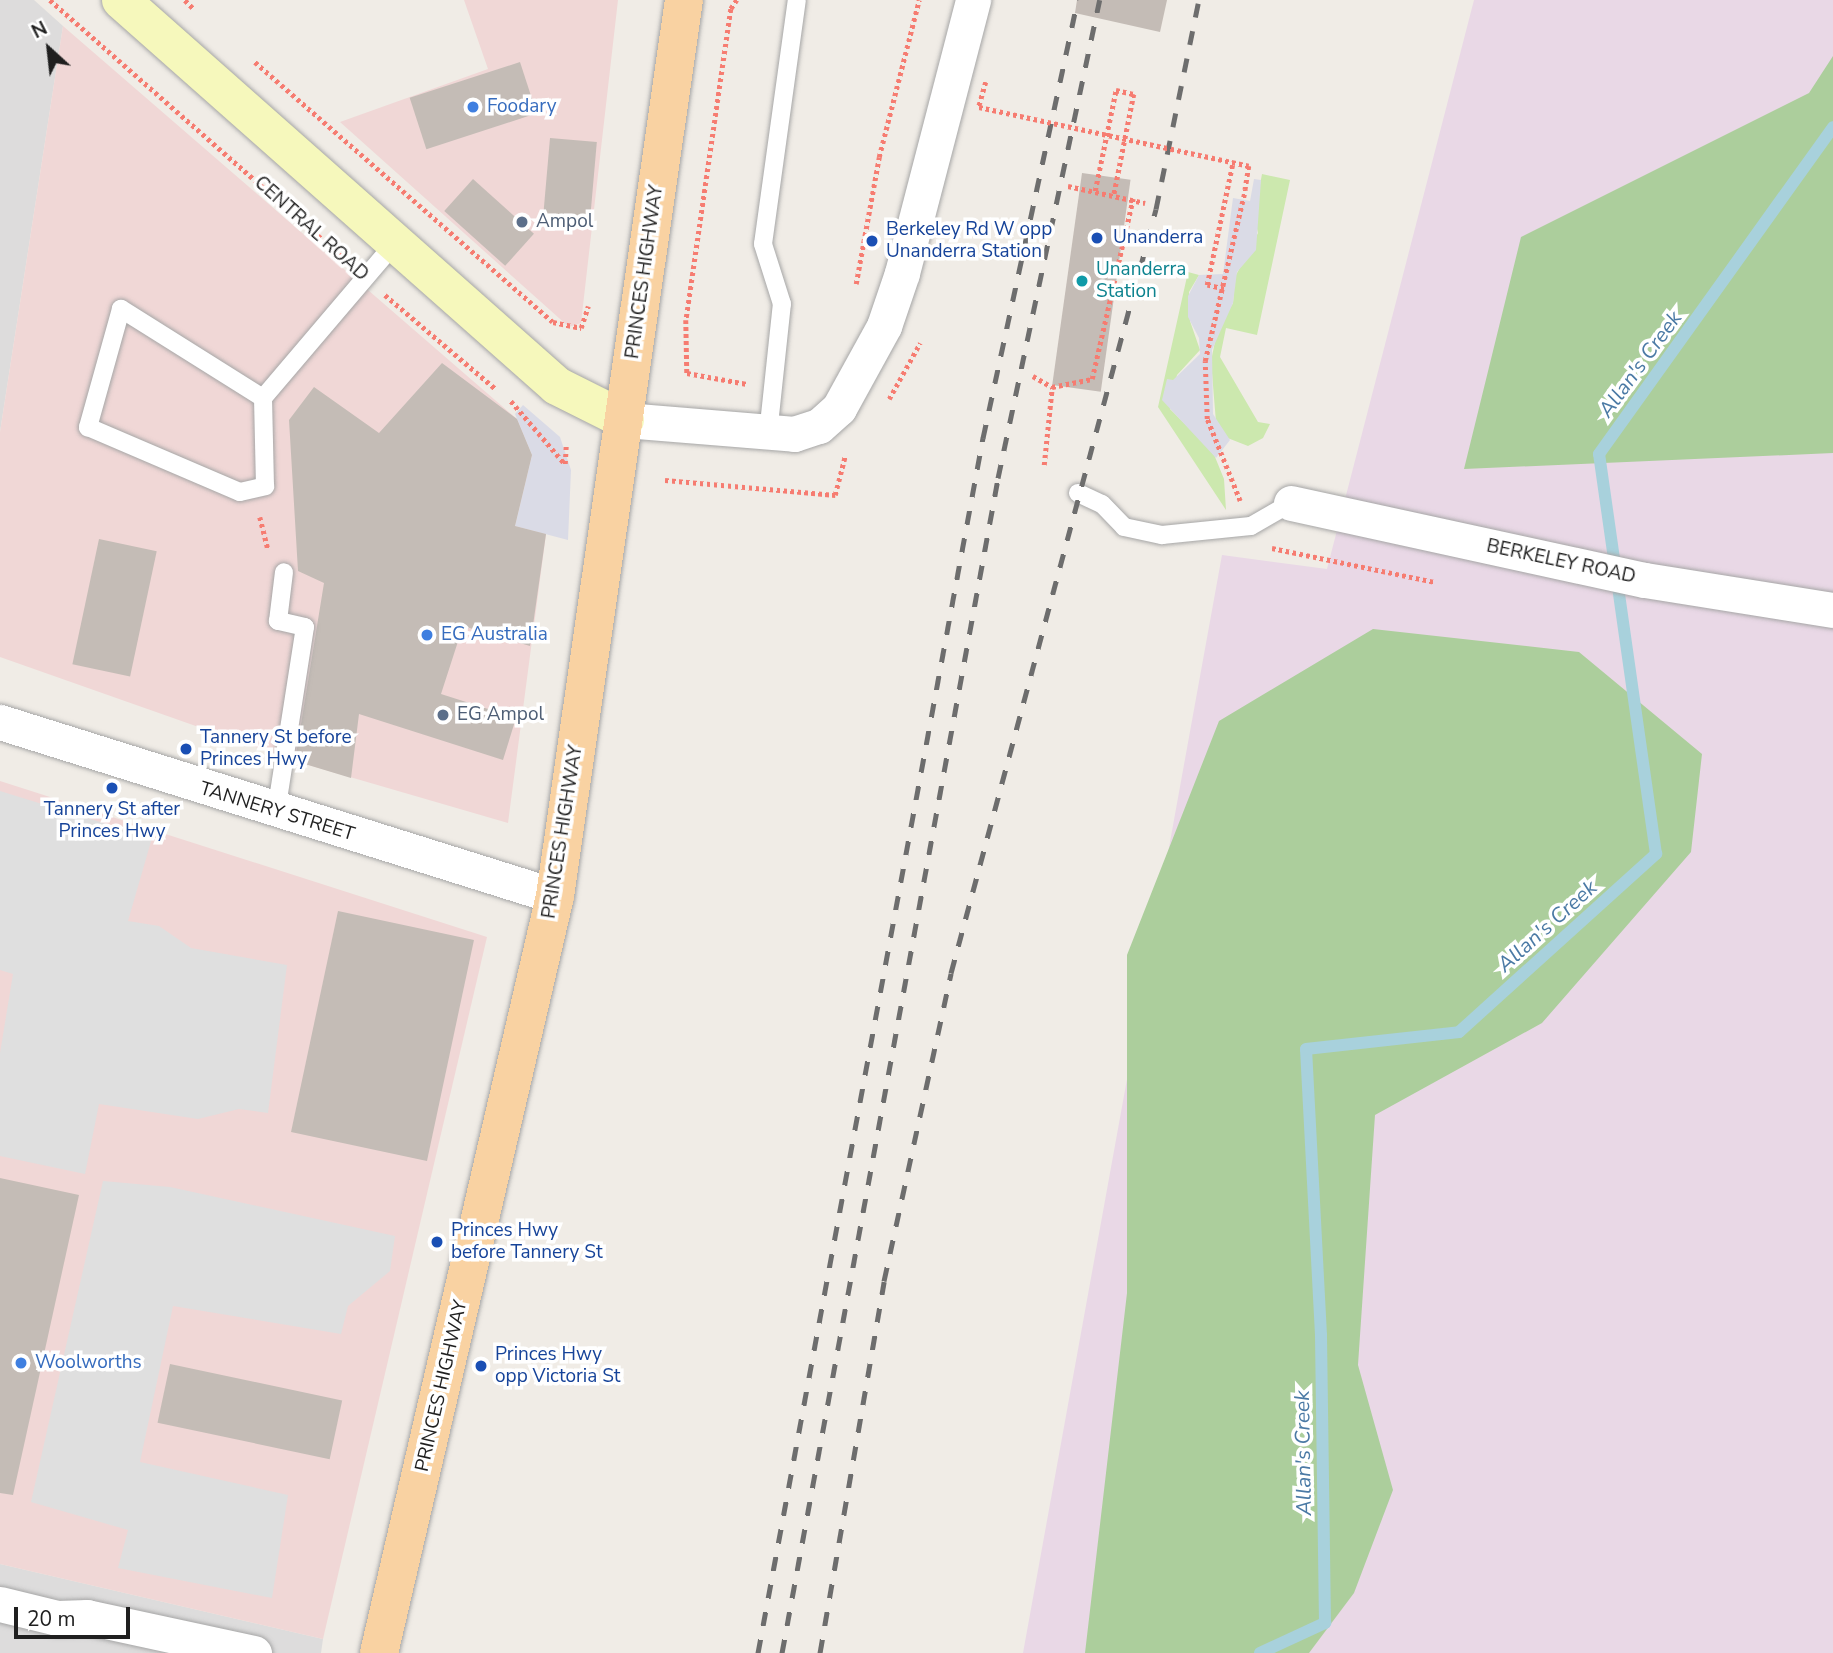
<!DOCTYPE html>
<html>
<head>
<meta charset="utf-8">
<style>
  body { margin:0 }
  #map { position:relative; width:1833px; height:1653px; overflow:hidden; background:#f0ece6; font-family:"Nunito Sans",sans-serif }
  div>[style] { position:absolute }
  .residential>* { inset:0; background:#dddcdc }
  .commercial>* { inset:0; background:#f0d7d6 }
  .industrial>* { inset:0; background:#e9d8e6 }
  .grass>* { inset:0; background:#cce8ae }
  .forest>* { inset:0; background:#acce9c }
  .parking>* { inset:0; background:#dfdfdf }
  .plaza>* { inset:0; background:#dadbe6 }
  .stream>* { height:12px; margin:-6px; padding:0 6px; transform-origin:6px; border-radius:6px; background:#a8d1dc }
  .building>* { inset:0; background:#c4bcb6; transform-origin:0 0 }
  .path>* { height:4.5px; margin-top:-2.25px; transform-origin:0; background:repeating-linear-gradient(90deg,#f67c71 0 3.5px,transparent 0 7px) }
  .roads { filter:drop-shadow(0 0 2px #a6a6a6) drop-shadow(0 0 2px #a6a6a6) }
  .lane>* { height:18px; margin:-9px; padding:0 9px; transform-origin:9px; border-radius:9px; background:#fff }
  .street>* { height:35px; margin:-17.5px; padding:0 17.5px; transform-origin:17.5px; border-radius:17.5px; background:#fff }
  .secondary>* { height:38px; margin:-19px; padding:0 19px; transform-origin:19px; border-radius:19px; background:#f6f8bc }
  .primary>* { height:38px; margin:-19px; padding:0 19px; transform-origin:19px; border-radius:19px; background:#f9d2a2 }
  .rail>* { height:5px; margin-top:-2.5px; transform-origin:0; background:repeating-linear-gradient(90deg,#6d6d6d 0 14px,transparent 0 28px) }
  .path-bridge>* { height:4.5px; margin-top:-2.25px; transform-origin:0; background:repeating-linear-gradient(90deg,#f67c71 0 3.5px,transparent 0 7px) }
  .dots>* { width:19px; height:19px; translate:-50% -50%; box-sizing:border-box; border:4px solid #fff; border-radius:50% }
  span { translate:-50% -50%; white-space:nowrap; text-align:center; line-height:1.15; -webkit-text-stroke:7px #fff; paint-order:stroke }
  .shop-label { font-size:19px; color:#366cbe }
  .left { translate:0 -50%; text-align:left }
  .service-label { font-size:19px; color:#4e5e75 }
  .street-label { font-size:19px; color:#1f1f1f }
  .transit-label { font-size:19px; color:#164399 }
  .culture-label { font-size:19px; color:#0d838f }
  .water-label { font-size:21px; color:#4b7aa5; font-style:italic }
  .north { position:absolute; left:14px; top:14px; width:70px; height:70px; -webkit-text-stroke:5px #fff; paint-order:stroke; rotate:333deg; font-size:19px; font-weight:700; line-height:28px; text-align:center; color:#1f1f1f }
  .north::after { content:''; display:block; margin:auto; width:24px; height:32px; background:#1f1f1f; clip-path:polygon(50% 0,100% 100%,50% 72%,0 100%) }
  .scale { position:absolute; left:14px; top:1607px; width:116px; height:32px; box-sizing:border-box; border:4px solid #1f1f1f; border-top:0; padding-left:9px; font-size:21px; line-height:24px; white-space:nowrap; color:#1f1f1f; -webkit-text-stroke:5px #fff; paint-order:stroke }
</style>
</head>
<body>
<div id="map">
  <div class="residential">
    <i style="clip-path:polygon(0 0,34px 0,63px 26px,0 432px)"></i>
    <i style="clip-path:polygon(0 1564px,323px 1639px,321px 1653px,0 1653px)"></i>
  </div>
  <div class="commercial">
    <i style="clip-path:polygon(464px 0,618px 0,581px 323px,569px 327px,340px 122px,488px 69px)"></i>
    <i style="clip-path:polygon(63px 26px,517px 419px,532px 455px,515px 526px,546px 534px,508px 823px,295px 761px,0 657px,0 432px)"></i>
    <i style="clip-path:polygon(0 781px,487px 937px,323px 1639px,0 1564px)"></i>
  </div>
  <div class="industrial">
    <i style="clip-path:polygon(1474px 0,1833px 0,1833px 1653px,1023px 1653px,1222px 555px,1327px 569px)"></i>
  </div>
  <div class="grass">
    <i style="clip-path:polygon(1262px 174px,1290px 180px,1257px 335px,1226px 328px,1220px 357px,1258px 422px,1270px 424px,1263px 438px,1248px 446px,1225px 437px,1216px 422px,1211px 361px,1217px 332px,1233px 303px,1235px 277px,1258px 233px,1254px 216px)"></i>
    <i style="clip-path:polygon(1188px 272px,1199px 275px,1189px 292px,1190px 321px,1200px 350px,1177px 375px,1170px 409px,1213px 452px,1224px 479px,1226px 510px,1158px 407px)"></i>
  </div>
  <div class="forest">
    <i style="clip-path:polygon(1833px 56px,1833px 453px,1464px 469px,1521px 237px,1809px 93px)"></i>
    <i style="clip-path:polygon(1373px 629px,1579px 652px,1702px 754px,1691px 852px,1542px 1023px,1375px 1115px,1358px 1365px,1393px 1490px,1354px 1593px,1309px 1653px,1085px 1653px,1127px 1293px,1127px 955px,1219px 721px)"></i>
  </div>
  <div class="parking">
    <i style="clip-path:polygon(0 791px,152px 838px,128px 921px,159px 926px,191px 948px,287px 965px,268px 1113px,239px 1109px,198px 1119px,99px 1104px,85px 1174px,0 1156px,0 1053px,13px 974px,0 970px)"></i>
    <i style="clip-path:polygon(103px 1181px,170px 1187px,395px 1236px,390px 1271px,348px 1306px,341px 1334px,173px 1306px,140px 1462px,288px 1495px,272px 1598px,118px 1568px,128px 1530px,31px 1502px)"></i>
  </div>
  <div class="plaza">
    <i style="clip-path:polygon(1254px 179px,1261px 180px,1256px 250px,1237px 272px,1233px 303px,1212px 350px,1213px 414px,1230px 440px,1216px 458px,1162px 400px,1167px 379px,1173px 380px,1200px 354px,1199px 338px,1188px 317px,1188px 296px,1199px 275px,1223px 274px,1233px 198px,1250px 201px)"></i>
    <i style="clip-path:polygon(523px 405px,560px 437px,571px 470px,568px 540px,515px 526px,532px 455px,515px 414px)"></i>
  </div>
  <div class="stream">
    <i style="left:1260px;top:1653px;width:72px;rotate:-24.8deg"></i>
    <i style="left:1325px;top:1623px;width:288px;rotate:-90.8deg"></i>
    <i style="left:1321px;top:1335px;width:286px;rotate:-93deg"></i>
    <i style="left:1306px;top:1049px;width:154px;rotate:-6.3deg"></i>
    <i style="left:1459px;top:1032px;width:266px;rotate:-42.1deg"></i>
    <i style="left:1656px;top:854px;width:404px;rotate:-98.1deg"></i>
    <i style="left:1599px;top:454px;width:402px;rotate:-54.4deg"></i>
  </div>
  <div class="building">
    <i style="clip-path:polygon(1077px 0,1167px 0,1160px 32px,1075px 13px)"></i>
    <i style="left:520px;top:62px;width:54px;height:116px;rotate:72deg"></i>
    <i style="left:550px;top:138px;width:47px;height:81px;rotate:5deg"></i>
    <i style="left:1082px;top:173px;width:49px;height:214px;rotate:8deg"></i>
    <i style="left:473px;top:179px;width:82px;height:43px;rotate:42deg"></i>
    <i style="clip-path:polygon(442px 363px,517px 419px,532px 455px,515px 526px,546px 534px,530px 646px,463px 626px,441px 694px,516px 718px,503px 760px,359px 714px,351px 778px,295px 761px,324px 583px,298px 571px,289px 420px,314px 387px,379px 433px)"></i>
    <i style="left:99px;top:539px;width:59px;height:128px;rotate:12deg"></i>
    <i style="left:338px;top:911px;width:139px;height:226px;rotate:12deg"></i>
    <i style="clip-path:polygon(0 1178px,79px 1195px,13px 1495px,0 1493px)"></i>
    <i style="left:170px;top:1364px;width:176px;height:60px;rotate:12deg"></i>
  </div>
  <div class="path">
    <i style="left:50px;top:0;width:393px;rotate:41.3deg"></i>
    <i style="left:185px;top:0;width:11px;rotate:45deg"></i>
    <i style="left:737px;top:0;width:11px;rotate:124deg"></i>
    <i style="left:731px;top:9px;width:314px;rotate:98.2deg"></i>
    <i style="left:686px;top:320px;width:53px;rotate:88.9deg"></i>
    <i style="left:687px;top:373px;width:61px;rotate:10.4deg"></i>
    <i style="left:255px;top:62px;width:395px;rotate:41.1deg"></i>
    <i style="left:553px;top:322px;width:29px;rotate:12deg"></i>
    <i style="left:581px;top:328px;width:23px;rotate:-72deg"></i>
    <i style="left:1068px;top:186px;width:79px;rotate:12.4deg"></i>
    <i style="left:1095px;top:191px;width:103px;rotate:-78.3deg"></i>
    <i style="left:1116px;top:90px;width:18px;rotate:13deg"></i>
    <i style="left:1134px;top:94px;width:103px;rotate:101.2deg"></i>
    <i style="left:856px;top:284px;width:129px;rotate:-79.7deg"></i>
    <i style="left:879px;top:157px;width:162px;rotate:-75.7deg"></i>
    <i style="left:1224px;top:289px;width:17px;rotate:-167deg"></i>
    <i style="left:1207px;top:285px;width:126px;rotate:-78.1deg"></i>
    <i style="left:385px;top:295px;width:145px;rotate:40.3deg"></i>
    <i style="left:1033px;top:376px;width:22px;rotate:30deg"></i>
    <i style="left:1052px;top:387px;width:41px;rotate:-11.3deg"></i>
    <i style="left:1092px;top:379px;width:185px;rotate:-77.2deg"></i>
    <i style="left:889px;top:399px;width:64px;rotate:-61deg"></i>
    <i style="left:511px;top:401px;width:83px;rotate:49.4deg"></i>
    <i style="left:565px;top:464px;width:20px;rotate:-87deg"></i>
    <i style="left:1044px;top:465px;width:78px;rotate:-84.1deg"></i>
    <i style="left:665px;top:480px;width:171px;rotate:5deg"></i>
    <i style="left:835px;top:495px;width:40px;rotate:-75.6deg"></i>
    <i style="left:1240px;top:501px;width:88px;rotate:-111.9deg"></i>
    <i style="left:1207px;top:419px;width:58px;rotate:-92deg"></i>
    <i style="left:1205px;top:361px;width:176px;rotate:-76.8deg"></i>
    <i style="left:260px;top:517px;width:33px;rotate:76deg"></i>
    <i style="left:1272px;top:548px;width:167px;rotate:11.8deg"></i>
  </div>
  <div class="roads">
    <div class="lane">
      <i style="left:263px;top:398px;width:168px;rotate:-147.9deg"></i>
      <i style="left:121px;top:309px;width:123px;rotate:105.6deg"></i>
      <i style="left:88px;top:427px;width:165px;rotate:23.2deg"></i>
      <i style="left:240px;top:492px;width:26px;rotate:-13deg"></i>
      <i style="left:265px;top:486px;width:88px;rotate:-91.3deg"></i>
      <i style="left:263px;top:398px;width:204px;rotate:-49.6deg"></i>
      <i style="left:768px;top:434px;width:131px;rotate:-83.9deg"></i>
      <i style="left:782px;top:304px;width:63px;rotate:-107.6deg"></i>
      <i style="left:763px;top:244px;width:246px;rotate:-82.1deg"></i>
      <i style="left:1078px;top:493px;width:26px;rotate:25deg"></i>
      <i style="left:1102px;top:504px;width:32px;rotate:46deg"></i>
      <i style="left:1124px;top:527px;width:39px;rotate:12deg"></i>
      <i style="left:1162px;top:535px;width:89px;rotate:-5.8deg"></i>
      <i style="left:1251px;top:526px;width:46px;rotate:-29.9deg"></i>
      <i style="left:276px;top:812px;width:187px;rotate:-81.1deg"></i>
      <i style="left:305px;top:627px;width:28px;rotate:-167deg"></i>
      <i style="left:278px;top:621px;width:49px;rotate:-83deg"></i>
    </div>
    <div class="street">
      <i style="left:625px;top:420px;width:170px;rotate:4.7deg"></i>
      <i style="left:794px;top:434px;width:26px;rotate:-18deg"></i>
      <i style="left:819px;top:426px;width:27px;rotate:-42deg"></i>
      <i style="left:839px;top:408px;width:94px;rotate:-61.2deg"></i>
      <i style="left:884px;top:326px;width:56px;rotate:-71.2deg"></i>
      <i style="left:902px;top:273px;width:282px;rotate:-75.4deg"></i>
      <i style="left:1291px;top:503px;width:362px;rotate:12.3deg"></i>
      <i style="left:1645px;top:580px;width:190px;rotate:9.1deg"></i>
      <i style="left:0;top:722px;width:582px;rotate:17.41deg"></i>
      <i style="left:0;top:1604px;width:59px;rotate:13.8deg"></i>
      <i style="left:57px;top:1618px;width:30px;rotate:-2deg"></i>
      <i style="left:87px;top:1617px;width:171px;rotate:12.2deg"></i>
    </div>
    <div class="secondary">
      <i style="left:121px;top:0;width:582px;rotate:41.52deg"></i>
      <i style="left:557px;top:386px;width:76px;rotate:26.6deg"></i>
    </div>
    <div class="primary">
      <i style="left:379px;top:1653px;width:777px;rotate:-76.91deg"></i>
      <i style="left:555px;top:896px;width:905px;rotate:-81.81deg"></i>
    </div>
  </div>
  <div class="rail">
    <i style="left:758px;top:1653px;width:1236px;rotate:-79.51deg"></i>
    <i style="left:983px;top:438px;width:448px;rotate:-77.8deg"></i>
    <i style="left:782px;top:1653px;width:1195px;rotate:-79.58deg"></i>
    <i style="left:998px;top:478px;width:489px;rotate:-78deg"></i>
    <i style="left:820px;top:1653px;width:377px;rotate:-80.2deg"></i>
    <i style="left:884px;top:1281px;width:315px;rotate:-77.7deg"></i>
    <i style="left:951px;top:973px;width:791px;rotate:-74.98deg"></i>
    <i style="left:1156px;top:209px;width:213px;rotate:-78.4deg"></i>
  </div>
  <div class="path-bridge">
    <i style="left:986px;top:82px;width:26px;rotate:106deg"></i>
    <i style="left:979px;top:107px;width:276px;rotate:12.3deg"></i>
    <i style="left:1249px;top:166px;width:24px;rotate:99deg"></i>
  </div>
  <div class="dots">
    <i style="left:473px;top:107px;background:#3f7fe0"></i>
    <i style="left:522px;top:222px;background:#5c6f8a"></i>
    <i style="left:1097px;top:238px;background:#1a4fb4"></i>
    <i style="left:872px;top:241px;background:#1a4fb4"></i>
    <i style="left:1082px;top:281px;background:#0f9aa8"></i>
    <i style="left:427px;top:635px;background:#3f7fe0"></i>
    <i style="left:443px;top:715px;background:#5c6f8a"></i>
    <i style="left:186px;top:749px;background:#1a4fb4"></i>
    <i style="left:112px;top:788px;background:#1a4fb4"></i>
    <i style="left:437px;top:1242px;background:#1a4fb4"></i>
    <i style="left:21px;top:1363px;background:#3f7fe0"></i>
    <i style="left:481px;top:1366px;background:#1a4fb4"></i>
  </div>
  <div class="shop-label">
    <span class="left" style="left:487px;top:107px">Foodary</span>
    <span class="left" style="left:441px;top:635px">EG Australia</span>
    <span class="left" style="left:35px;top:1363px">Woolworths</span>
  </div>
  <div class="service-label">
    <span class="left" style="left:536px;top:222px">Ampol</span>
    <span class="left" style="left:457px;top:715px">EG Ampol</span>
  </div>
  <div class="street-label">
    <span style="left:311px;top:229px;rotate:42deg">CENTRAL ROAD</span>
    <span style="left:645px;top:272px;rotate:-82deg">PRINCES HIGHWAY</span>
    <span style="left:1561px;top:562px;rotate:12deg">BERKELEY ROAD</span>
    <span style="left:277px;top:812px;rotate:17deg">TANNERY STREET</span>
    <span style="left:563px;top:832px;rotate:-81deg">PRINCES HIGHWAY</span>
    <span style="left:442px;top:1386px;rotate:-77deg">PRINCES HIGHWAY</span>
  </div>
  <div class="transit-label">
    <span class="left" style="left:886px;top:241px">Berkeley Rd W opp<br>Unanderra Station</span>
    <span class="left" style="left:1113px;top:238px">Unanderra</span>
    <span class="left" style="left:200px;top:749px">Tannery St before<br>Princes Hwy</span>
    <span style="left:112px;top:821px">Tannery St after<br>Princes Hwy</span>
    <span class="left" style="left:451px;top:1242px">Princes Hwy<br>before Tannery St</span>
    <span class="left" style="left:495px;top:1366px">Princes Hwy<br>opp Victoria St</span>
  </div>
  <div class="culture-label">
    <span class="left" style="left:1096px;top:281px">Unanderra<br>Station</span>
  </div>
  <div class="water-label">
    <span style="left:1640px;top:364px;rotate:-54deg">Allan's Creek</span>
    <span style="left:1547px;top:926px;rotate:-42deg">Allan's Creek</span>
    <span style="left:1303px;top:1453px;rotate:-91deg">Allan's Creek</span>
  </div>
  <div class="north">N</div>
  <div class="scale">20 m</div>
</div>
</body>
</html>
